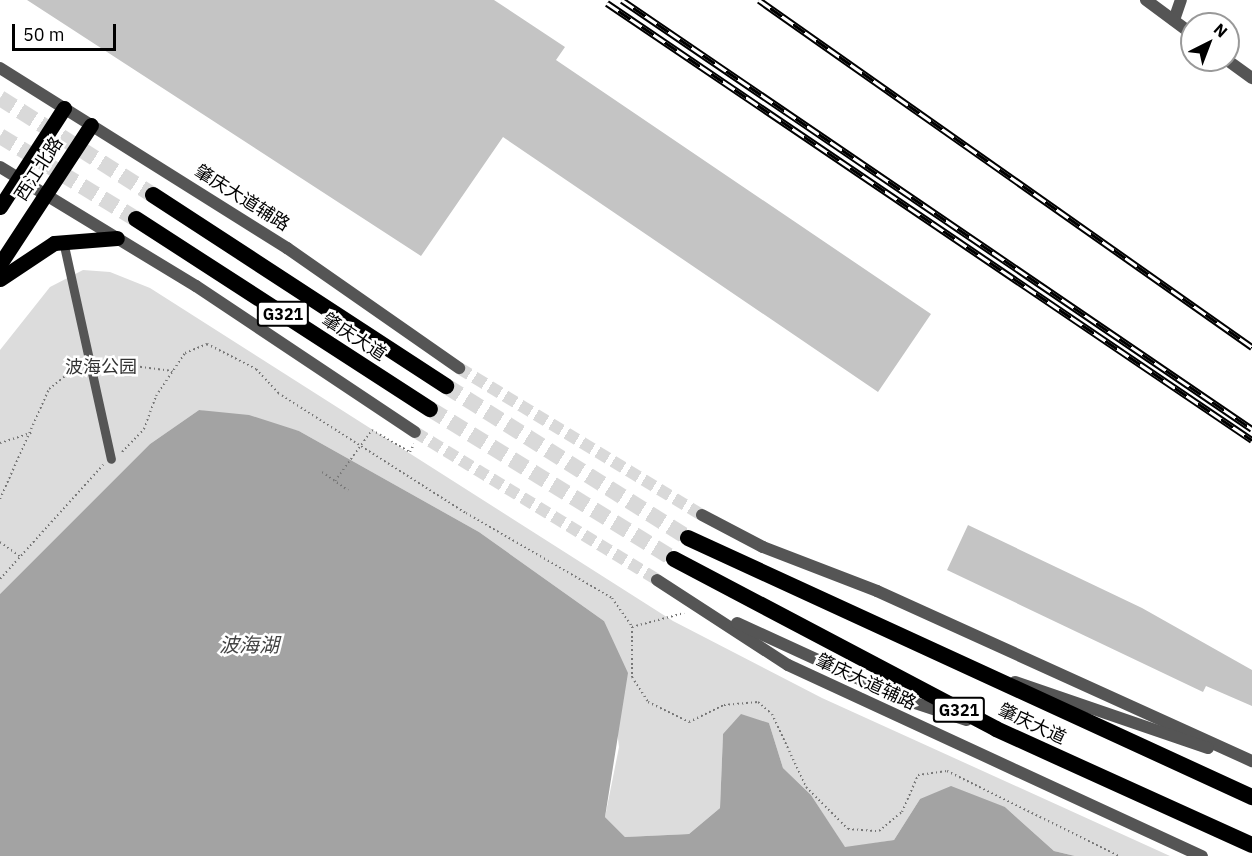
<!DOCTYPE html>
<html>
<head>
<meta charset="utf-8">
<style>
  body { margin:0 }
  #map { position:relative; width:1252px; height:856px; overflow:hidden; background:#fff; font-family:"IBM Plex Sans","Noto Sans SC",sans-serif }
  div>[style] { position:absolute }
  .green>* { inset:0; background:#dcdcdc }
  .water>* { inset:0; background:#a3a3a3 }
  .building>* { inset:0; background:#c4c4c4 }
  .tertiary-tunnel>* { height:12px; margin-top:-6px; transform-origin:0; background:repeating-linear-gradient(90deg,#d9d9d9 0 12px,transparent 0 18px) }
  .trunk-tunnel>* { height:16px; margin-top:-8px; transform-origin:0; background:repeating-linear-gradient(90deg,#d9d9d9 0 16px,transparent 0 24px) }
  .path>* { height:2px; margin-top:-1px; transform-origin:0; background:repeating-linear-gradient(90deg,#777 0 1.5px,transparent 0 4.5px) }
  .pedestrian>* { height:9px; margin:-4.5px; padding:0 4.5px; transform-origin:4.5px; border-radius:4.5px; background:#555 }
  .minor>* { height:12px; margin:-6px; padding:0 6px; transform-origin:6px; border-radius:6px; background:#555 }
  .tertiary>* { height:12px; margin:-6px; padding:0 6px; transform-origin:6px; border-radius:6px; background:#555 }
  .primary>* { height:15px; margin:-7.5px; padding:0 7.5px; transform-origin:7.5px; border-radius:7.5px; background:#000 }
  .trunk>* { height:16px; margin:-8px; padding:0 8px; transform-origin:8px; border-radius:8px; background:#000 }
  .rail>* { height:7px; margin-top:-3.5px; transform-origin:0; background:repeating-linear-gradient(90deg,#fff 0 14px,#000 0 28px); box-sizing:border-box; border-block:2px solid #000 }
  span { translate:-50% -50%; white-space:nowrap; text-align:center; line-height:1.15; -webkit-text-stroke:5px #fff; paint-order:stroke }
  .shield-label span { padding:2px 4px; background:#fff; border:2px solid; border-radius:4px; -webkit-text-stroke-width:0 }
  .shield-label { font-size:16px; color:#000; font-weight:700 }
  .street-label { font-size:18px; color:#000 }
  .park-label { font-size:18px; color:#333 }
  .water-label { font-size:20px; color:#444; font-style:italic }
  .north { position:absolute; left:1180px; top:12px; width:60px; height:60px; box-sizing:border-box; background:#fff; border:2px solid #999; border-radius:50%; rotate:42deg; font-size:16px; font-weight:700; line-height:24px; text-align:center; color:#000 }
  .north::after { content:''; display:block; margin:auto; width:21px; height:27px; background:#000; clip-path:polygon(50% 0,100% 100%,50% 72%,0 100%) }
  .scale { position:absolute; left:12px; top:24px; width:104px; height:27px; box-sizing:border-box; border:3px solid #000; border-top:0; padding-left:8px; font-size:18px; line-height:21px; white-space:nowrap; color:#000; -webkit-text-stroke:4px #fff; paint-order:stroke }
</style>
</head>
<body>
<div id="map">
  <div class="green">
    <i style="clip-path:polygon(83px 270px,110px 272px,150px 288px,673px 621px,822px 698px,1170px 856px,1075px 856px,1054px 851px,1005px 807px,920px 799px,894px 840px,845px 848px,811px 795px,783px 768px,769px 723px,723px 734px,720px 808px,689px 834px,625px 837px,605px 817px,619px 747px,604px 621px,479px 532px,299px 431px,199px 410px,150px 444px,0 594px,0 350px,50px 287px)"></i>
  </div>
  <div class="water">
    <i style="clip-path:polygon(199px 410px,249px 415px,299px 431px,479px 532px,604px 621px,628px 673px,605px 817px,625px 837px,689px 834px,720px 808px,723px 734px,741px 714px,769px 723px,783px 768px,811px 795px,845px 847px,894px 840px,920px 799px,951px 786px,1005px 807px,1054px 851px,1075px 856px,0 856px,0 594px,150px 444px)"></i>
  </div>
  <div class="building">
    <i style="clip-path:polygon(27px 0,494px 0,565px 47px,556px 60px,931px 314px,878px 392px,503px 137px,421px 256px)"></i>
    <i style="clip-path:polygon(968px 525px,1142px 608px,1252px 670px,1252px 706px,1206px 686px,1203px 692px,947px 570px)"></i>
  </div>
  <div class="tertiary-tunnel">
    <i style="left:459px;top:368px;width:284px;rotate:31.2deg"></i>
    <i style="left:415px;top:432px;width:284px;rotate:31.4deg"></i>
  </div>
  <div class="trunk-tunnel">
    <i style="left:0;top:98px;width:181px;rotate:32.4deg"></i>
    <i style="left:0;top:136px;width:159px;rotate:31.4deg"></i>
    <i style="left:446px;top:386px;width:286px;rotate:32.1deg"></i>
    <i style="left:430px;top:409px;width:286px;rotate:31.6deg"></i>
  </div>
  <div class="path">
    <i style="left:102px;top:367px;width:16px;rotate:-11deg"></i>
    <i style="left:118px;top:364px;width:55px;rotate:7.3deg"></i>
    <i style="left:0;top:443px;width:33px;rotate:-18deg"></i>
    <i style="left:122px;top:452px;width:32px;rotate:-46deg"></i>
    <i style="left:144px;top:429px;width:35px;rotate:-70deg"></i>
    <i style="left:156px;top:396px;width:52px;rotate:-56deg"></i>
    <i style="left:185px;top:353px;width:24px;rotate:-22deg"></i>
    <i style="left:207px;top:344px;width:55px;rotate:27deg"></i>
    <i style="left:256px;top:369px;width:33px;rotate:47deg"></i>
    <i style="left:278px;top:393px;width:223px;rotate:32.6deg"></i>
    <i style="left:466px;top:513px;width:169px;rotate:30.2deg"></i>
    <i style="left:612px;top:598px;width:35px;rotate:55deg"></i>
    <i style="left:632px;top:627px;width:50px;rotate:90deg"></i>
    <i style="left:632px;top:677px;width:30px;rotate:57deg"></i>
    <i style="left:648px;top:702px;width:46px;rotate:26deg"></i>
    <i style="left:689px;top:722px;width:39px;rotate:-26deg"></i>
    <i style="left:724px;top:705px;width:34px;rotate:-5deg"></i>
    <i style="left:758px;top:702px;width:18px;rotate:41deg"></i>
    <i style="left:772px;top:714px;width:81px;rotate:65deg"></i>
    <i style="left:806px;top:787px;width:59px;rotate:45deg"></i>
    <i style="left:848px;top:829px;width:31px;rotate:4deg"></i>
    <i style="left:879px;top:831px;width:30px;rotate:-40deg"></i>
    <i style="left:902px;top:812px;width:40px;rotate:-66.6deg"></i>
    <i style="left:918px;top:775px;width:29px;rotate:-8deg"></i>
    <i style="left:947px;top:771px;width:192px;rotate:26.3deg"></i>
    <i style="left:322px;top:472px;width:32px;rotate:35deg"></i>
    <i style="left:335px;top:481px;width:63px;rotate:-54deg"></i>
    <i style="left:372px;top:430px;width:44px;rotate:30.1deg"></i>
    <i style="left:410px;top:452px;width:9px;rotate:-63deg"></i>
    <i style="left:0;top:499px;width:120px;rotate:-66deg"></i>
    <i style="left:49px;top:389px;width:22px;rotate:-39deg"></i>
    <i style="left:66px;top:375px;width:16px;rotate:-11deg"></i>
    <i style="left:0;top:542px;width:26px;rotate:36deg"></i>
    <i style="left:0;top:579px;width:154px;rotate:-47.9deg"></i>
    <i style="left:632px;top:627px;width:54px;rotate:-15.1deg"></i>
  </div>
  <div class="pedestrian">
    <i style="left:63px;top:241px;width:223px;rotate:77.6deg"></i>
  </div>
  <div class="minor">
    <i style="left:1174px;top:20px;width:21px;rotate:-71deg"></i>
  </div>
  <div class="tertiary">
    <i style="left:1146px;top:0;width:57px;rotate:36.5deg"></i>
    <i style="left:1227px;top:60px;width:31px;rotate:36deg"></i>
    <i style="left:0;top:68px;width:339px;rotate:32.1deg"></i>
    <i style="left:287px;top:248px;width:210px;rotate:34.9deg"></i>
    <i style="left:0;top:167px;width:229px;rotate:31.3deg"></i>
    <i style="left:196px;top:286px;width:263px;rotate:33.7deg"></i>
    <i style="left:702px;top:515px;width:69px;rotate:27.7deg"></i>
    <i style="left:763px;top:547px;width:122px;rotate:21.1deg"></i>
    <i style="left:877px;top:591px;width:412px;rotate:24.4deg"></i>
    <i style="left:657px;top:580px;width:156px;rotate:33deg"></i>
    <i style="left:788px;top:665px;width:456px;rotate:24.8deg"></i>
    <i style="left:737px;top:623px;width:183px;rotate:24.6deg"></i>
    <i style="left:903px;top:699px;width:67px;rotate:18.2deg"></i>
    <i style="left:1015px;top:682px;width:204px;rotate:18.9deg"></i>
  </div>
  <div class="primary">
    <i style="left:0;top:207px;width:118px;rotate:-57.1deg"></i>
    <i style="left:0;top:264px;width:166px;rotate:-56.8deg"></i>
    <i style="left:0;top:279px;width:65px;rotate:-33.7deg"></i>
    <i style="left:54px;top:243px;width:63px;rotate:-4.5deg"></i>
  </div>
  <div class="trunk">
    <i style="left:153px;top:195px;width:350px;rotate:33.1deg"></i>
    <i style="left:136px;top:219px;width:350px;rotate:32.9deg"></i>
    <i style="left:688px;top:538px;width:621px;rotate:24.67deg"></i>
    <i style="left:674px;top:559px;width:364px;rotate:27.8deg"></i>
    <i style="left:996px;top:729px;width:281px;rotate:24.4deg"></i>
  </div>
  <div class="rail">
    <i style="left:622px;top:0;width:762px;rotate:34.25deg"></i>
    <i style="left:759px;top:0;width:603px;rotate:35.14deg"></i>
    <i style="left:607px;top:3px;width:779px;rotate:34.12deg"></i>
  </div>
  <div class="shield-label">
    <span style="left:283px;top:314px">G321</span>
    <span style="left:959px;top:710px">G321</span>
  </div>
  <div class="street-label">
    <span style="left:39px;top:169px;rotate:-57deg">西江北路</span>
    <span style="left:242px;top:198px;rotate:32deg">肇庆大道辅路</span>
    <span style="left:354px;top:337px;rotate:33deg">肇庆大道</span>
    <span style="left:866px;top:682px;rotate:25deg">肇庆大道辅路</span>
    <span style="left:1032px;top:724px;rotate:25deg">肇庆大道</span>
  </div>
  <div class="park-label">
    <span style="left:101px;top:367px">波海公园</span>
  </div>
  <div class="water-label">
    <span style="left:249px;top:644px">波海湖</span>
  </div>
  <div class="north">N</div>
  <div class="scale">50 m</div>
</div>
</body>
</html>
